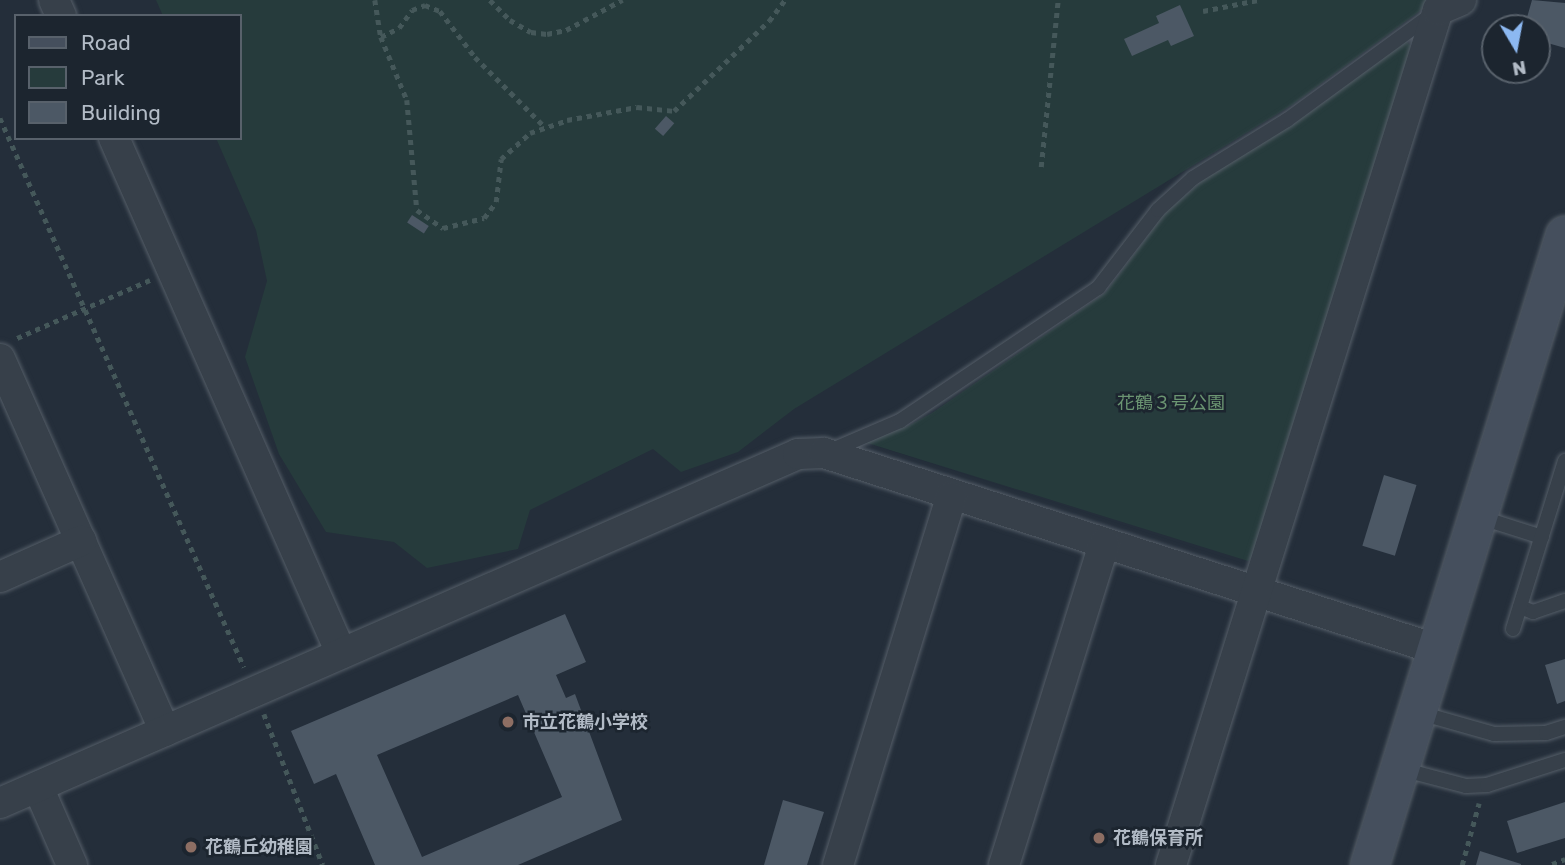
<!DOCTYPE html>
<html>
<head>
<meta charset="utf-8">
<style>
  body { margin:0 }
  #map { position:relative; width:1565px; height:865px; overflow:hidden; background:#242e3a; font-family:Rubik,"Noto Sans JP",sans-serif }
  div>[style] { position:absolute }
  .green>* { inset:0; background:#263b3c }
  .building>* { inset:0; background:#4c5865; transform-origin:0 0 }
  .path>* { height:4.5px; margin-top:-2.25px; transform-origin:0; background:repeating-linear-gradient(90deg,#45585a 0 5px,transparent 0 10px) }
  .roads { filter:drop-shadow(0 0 2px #555e68) drop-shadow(0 0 2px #555e68) }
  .lane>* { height:14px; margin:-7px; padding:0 7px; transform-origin:7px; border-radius:7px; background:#37404a }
  .street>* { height:30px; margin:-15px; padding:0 15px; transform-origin:15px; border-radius:15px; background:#37404a }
  .secondary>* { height:38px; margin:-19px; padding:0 19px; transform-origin:19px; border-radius:19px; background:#454f5d }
  .dots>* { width:19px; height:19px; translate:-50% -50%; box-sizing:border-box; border:4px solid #1c252f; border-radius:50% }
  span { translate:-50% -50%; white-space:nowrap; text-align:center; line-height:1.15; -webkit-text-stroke:5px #1c252f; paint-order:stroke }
  .park-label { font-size:18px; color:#6b9572 }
  .poi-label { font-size:18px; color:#b2bbc6; font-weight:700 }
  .left { translate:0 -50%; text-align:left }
  .legend { position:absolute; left:14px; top:14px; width:228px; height:126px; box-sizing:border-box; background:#1c252f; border:2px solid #58616b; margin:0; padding:9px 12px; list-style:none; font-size:21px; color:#b2bbc6 }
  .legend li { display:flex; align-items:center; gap:14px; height:35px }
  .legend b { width:35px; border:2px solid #58616b }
  .north { position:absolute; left:1481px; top:14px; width:70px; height:70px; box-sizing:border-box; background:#1c252f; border:2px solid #58616b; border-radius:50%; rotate:170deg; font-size:19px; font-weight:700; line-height:28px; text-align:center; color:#b2bbc6 }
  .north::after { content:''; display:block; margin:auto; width:24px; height:32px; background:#8cb8f1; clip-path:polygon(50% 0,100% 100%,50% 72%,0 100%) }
</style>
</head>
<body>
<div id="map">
  <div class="green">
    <i style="clip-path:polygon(156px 0,1435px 0,1292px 105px,794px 409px,738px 452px,681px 472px,653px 449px,530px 510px,518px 549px,427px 568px,394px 542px,326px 532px,279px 454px,245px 357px,267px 281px,256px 230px,216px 138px,240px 138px,240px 16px,163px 16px)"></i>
    <i style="clip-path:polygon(1405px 40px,1414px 50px,1258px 552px,1248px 561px,861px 441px,906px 427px,932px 413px,1105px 293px,1165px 213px,1210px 174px,1299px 120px)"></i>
  </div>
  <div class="building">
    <i style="clip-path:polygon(1532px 0,1565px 3px,1565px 48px,1537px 40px,1537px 28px,1524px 28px)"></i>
    <i style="clip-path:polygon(1180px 5px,1194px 36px,1171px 46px,1168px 40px,1132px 56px,1124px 39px,1159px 23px,1156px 16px)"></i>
    <i style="left:666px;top:116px;width:11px;height:17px;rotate:41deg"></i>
    <i style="left:412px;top:215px;width:20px;height:9px;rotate:33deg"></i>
    <i style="left:1384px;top:475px;width:34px;height:74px;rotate:17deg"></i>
    <i style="clip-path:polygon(evenodd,565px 614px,586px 662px,556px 675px,566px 698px,575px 694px,622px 820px,518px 865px,375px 865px,336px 774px,314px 784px,291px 731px,565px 614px,518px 695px,562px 797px,422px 857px,377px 755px,518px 695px)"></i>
    <i style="clip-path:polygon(1565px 659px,1565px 701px,1557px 704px,1545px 665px)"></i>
    <i style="clip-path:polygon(783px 800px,824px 812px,807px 865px,764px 865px)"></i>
    <i style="clip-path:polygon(1565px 802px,1565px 838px,1517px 853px,1507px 821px)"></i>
    <i style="clip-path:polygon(1480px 851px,1521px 864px,1521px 865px,1476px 865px)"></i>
  </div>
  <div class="path">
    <i style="left:375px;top:0;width:37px;rotate:81deg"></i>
    <i style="left:381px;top:37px;width:68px;rotate:67.6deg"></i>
    <i style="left:407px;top:100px;width:110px;rotate:84.8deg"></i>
    <i style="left:417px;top:210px;width:32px;rotate:35deg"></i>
    <i style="left:443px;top:228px;width:42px;rotate:-13.7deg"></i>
    <i style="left:484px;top:218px;width:20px;rotate:-53deg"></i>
    <i style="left:496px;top:202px;width:43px;rotate:-83.4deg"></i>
    <i style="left:501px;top:159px;width:39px;rotate:-42deg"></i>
    <i style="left:530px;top:133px;width:39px;rotate:-19deg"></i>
    <i style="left:567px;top:120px;width:71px;rotate:-10.5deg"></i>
    <i style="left:637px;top:107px;width:37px;rotate:6deg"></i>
    <i style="left:674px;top:111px;width:131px;rotate:-43.5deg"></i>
    <i style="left:769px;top:21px;width:26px;rotate:-53deg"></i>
    <i style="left:490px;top:0;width:28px;rotate:45deg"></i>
    <i style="left:510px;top:20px;width:24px;rotate:30deg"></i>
    <i style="left:531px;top:32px;width:16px;rotate:7deg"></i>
    <i style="left:547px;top:34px;width:19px;rotate:-12deg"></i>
    <i style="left:566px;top:30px;width:64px;rotate:-28.2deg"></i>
    <i style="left:1203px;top:11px;width:56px;rotate:-11.3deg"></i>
    <i style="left:381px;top:37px;width:20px;rotate:-27deg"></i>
    <i style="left:399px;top:28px;width:22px;rotate:-54deg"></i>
    <i style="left:412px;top:10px;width:14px;rotate:-21deg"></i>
    <i style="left:425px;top:5px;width:16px;rotate:22deg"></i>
    <i style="left:440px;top:11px;width:58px;rotate:52.7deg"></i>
    <i style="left:475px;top:57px;width:99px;rotate:45deg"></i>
    <i style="left:0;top:118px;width:601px;rotate:66.04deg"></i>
    <i style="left:1041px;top:167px;width:168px;rotate:-84.2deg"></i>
    <i style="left:17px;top:338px;width:145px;rotate:-23.6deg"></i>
    <i style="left:264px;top:714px;width:162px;rotate:68.7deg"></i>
    <i style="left:1552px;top:864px;width:14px;rotate:-21deg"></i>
    <i style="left:1462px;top:865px;width:64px;rotate:-74.7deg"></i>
  </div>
  <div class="roads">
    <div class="lane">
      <i style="left:830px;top:451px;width:76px;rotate:-23.2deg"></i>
      <i style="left:900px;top:421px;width:239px;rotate:-33.9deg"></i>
      <i style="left:1098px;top:288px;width:98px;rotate:-52.4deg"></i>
      <i style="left:1158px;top:210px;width:47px;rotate:-42.4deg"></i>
      <i style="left:1193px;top:178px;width:110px;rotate:-31.7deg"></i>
      <i style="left:1287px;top:120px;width:182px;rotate:-36.1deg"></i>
      <i style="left:1479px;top:517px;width:66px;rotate:17.6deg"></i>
      <i style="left:1520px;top:607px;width:14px;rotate:21deg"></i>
      <i style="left:1533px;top:612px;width:34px;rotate:-19deg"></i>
      <i style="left:1513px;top:629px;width:176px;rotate:-72.8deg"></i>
      <i style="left:1420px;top:713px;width:77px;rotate:15.8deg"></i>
      <i style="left:1494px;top:734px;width:52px;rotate:-1.1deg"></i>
      <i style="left:1546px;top:733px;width:20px;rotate:-18deg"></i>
      <i style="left:1401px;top:769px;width:67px;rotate:14.7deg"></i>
      <i style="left:1466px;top:786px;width:21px;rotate:-3deg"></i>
      <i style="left:1487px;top:785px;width:82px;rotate:-17.8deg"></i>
    </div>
    <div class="street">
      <i style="left:54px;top:0;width:17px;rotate:66deg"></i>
      <i style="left:114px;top:138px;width:563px;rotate:66.21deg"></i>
      <i style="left:0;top:359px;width:407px;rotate:66.1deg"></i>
      <i style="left:0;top:577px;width:89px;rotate:-24deg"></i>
      <i style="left:38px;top:787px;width:85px;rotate:66.4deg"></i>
      <i style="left:0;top:803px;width:871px;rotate:-23.62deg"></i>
      <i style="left:798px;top:454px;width:26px;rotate:-2deg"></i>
      <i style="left:824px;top:453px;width:643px;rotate:17.76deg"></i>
      <i style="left:838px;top:865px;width:385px;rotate:-72.9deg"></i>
      <i style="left:1004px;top:865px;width:337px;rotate:-72.7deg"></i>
      <i style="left:1171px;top:865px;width:896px;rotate:-72.66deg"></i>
      <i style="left:1438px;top:10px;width:25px;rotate:-23deg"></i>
    </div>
    <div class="secondary">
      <i style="left:1370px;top:865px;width:659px;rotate:-72.78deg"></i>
    </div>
  </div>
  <div class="dots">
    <i style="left:508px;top:722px;background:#8d6e63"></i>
    <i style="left:1099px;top:838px;background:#8d6e63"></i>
    <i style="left:191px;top:847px;background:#8d6e63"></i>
  </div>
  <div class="park-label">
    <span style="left:1171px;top:403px">花鶴３号公園</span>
  </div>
  <div class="poi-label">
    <span class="left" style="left:522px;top:722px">市立花鶴小学校</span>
    <span class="left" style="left:1113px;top:838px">花鶴保育所</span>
    <span class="left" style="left:205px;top:847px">花鶴丘幼稚園</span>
  </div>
  <ul class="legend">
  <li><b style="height:9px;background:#454f5d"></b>Road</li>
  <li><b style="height:19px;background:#263b3c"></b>Park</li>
  <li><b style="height:19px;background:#4c5865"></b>Building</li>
  </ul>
  <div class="north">N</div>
</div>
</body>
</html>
